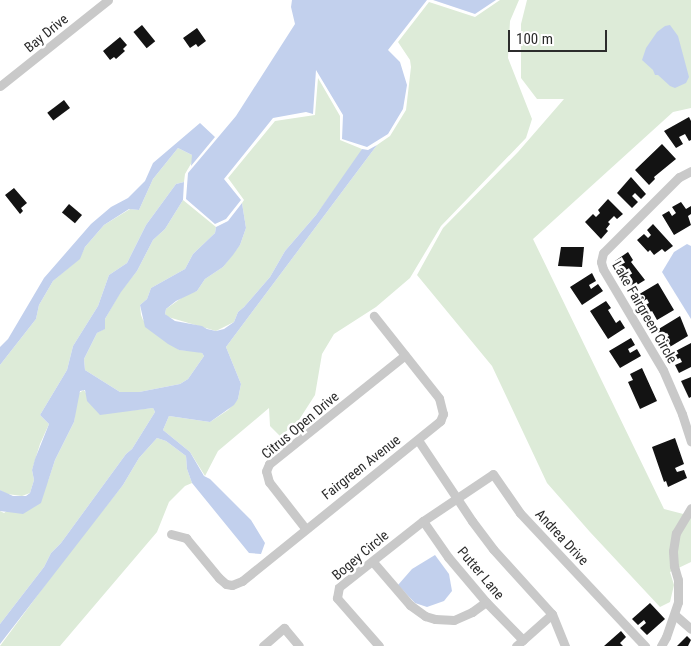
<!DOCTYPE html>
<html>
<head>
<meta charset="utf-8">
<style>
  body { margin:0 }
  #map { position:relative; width:691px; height:646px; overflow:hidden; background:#fff; font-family:"Roboto Condensed",sans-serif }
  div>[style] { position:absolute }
  .green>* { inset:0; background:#ddebd8 }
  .water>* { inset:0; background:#c2d0ed }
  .building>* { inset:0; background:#131313; transform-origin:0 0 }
  .minor>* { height:9px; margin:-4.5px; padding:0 4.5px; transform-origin:4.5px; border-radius:4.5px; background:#c9c9c9 }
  span { translate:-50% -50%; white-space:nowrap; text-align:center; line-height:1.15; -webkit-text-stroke:5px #fff; paint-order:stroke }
  .street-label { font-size:14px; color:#2c2c2c }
  .scale { position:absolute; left:508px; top:30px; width:99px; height:22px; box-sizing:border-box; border:2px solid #2c2c2c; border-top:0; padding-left:6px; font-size:15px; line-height:18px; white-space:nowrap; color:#2c2c2c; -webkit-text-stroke:4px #fff; paint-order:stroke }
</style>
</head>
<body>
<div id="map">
  <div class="green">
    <i style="clip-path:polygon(500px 0,519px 0,510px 21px,508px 58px,532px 119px,526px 138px,441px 226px,410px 278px,376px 307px,334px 334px,322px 354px,315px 395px,297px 423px,280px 436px,270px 426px,269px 408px,218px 451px,205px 476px,190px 452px,163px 430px,169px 416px,210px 422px,228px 410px,238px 399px,241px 384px,226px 347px,377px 145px,390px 136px,406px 110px,411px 67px,410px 60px,398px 42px,429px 2px,475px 17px)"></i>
    <i style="clip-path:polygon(527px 0,691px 0,691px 108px,673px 112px,533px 239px,664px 509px,691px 516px,691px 562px,670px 572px,674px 585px,670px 602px,660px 607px,590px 532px,547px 483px,492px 366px,417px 275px,443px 228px,518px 152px,564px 99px,537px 99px,521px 78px,521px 24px)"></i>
    <i style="clip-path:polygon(318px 78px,340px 116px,340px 140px,362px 149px,359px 156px,316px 215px,285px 251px,270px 277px,244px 307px,238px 312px,234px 322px,216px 331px,168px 317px,165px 314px,166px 309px,187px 294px,197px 291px,205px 279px,223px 267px,240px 245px,246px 228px,242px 203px,244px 200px,228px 178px,275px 121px,315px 115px)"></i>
    <i style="clip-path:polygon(178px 148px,192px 155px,192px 162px,185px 174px,184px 182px,176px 184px,146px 225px,127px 263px,109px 275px,98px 306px,73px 346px,67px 370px,40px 415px,49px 424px,40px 444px,32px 470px,34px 480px,30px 493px,22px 496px,7px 494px,0 490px,0 365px,36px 319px,39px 305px,53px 281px,79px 259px,85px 247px,104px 225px,130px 209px,139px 210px,153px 179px)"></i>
    <i style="clip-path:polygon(183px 200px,216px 227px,215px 233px,193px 254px,185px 269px,151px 288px,147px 299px,140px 305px,141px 315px,143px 320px,179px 350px,196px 351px,202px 353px,204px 356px,188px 379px,180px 384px,139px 392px,120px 392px,85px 370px,84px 359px,97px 333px,104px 329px,105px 319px,121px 291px,137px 271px,153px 240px,165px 229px)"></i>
    <i style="clip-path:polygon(84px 390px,87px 395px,125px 411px,153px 408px,155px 412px,132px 449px,126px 454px,61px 543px,51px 553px,44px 567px,0 624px,0 511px,4px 513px,48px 481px,55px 460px,74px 422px,77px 394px)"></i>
    <i style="clip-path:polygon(157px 438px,166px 441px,186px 456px,187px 469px,192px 483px,185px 486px,169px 502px,157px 532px,60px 646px,0 646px,68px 554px,123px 485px,139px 458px)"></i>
  </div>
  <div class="water">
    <i style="clip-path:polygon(292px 0,427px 0,388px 50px,400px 62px,407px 85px,403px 109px,388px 134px,367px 147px,342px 139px,343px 115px,316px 70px,313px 114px,306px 112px,273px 118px,224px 179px,241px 200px,226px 219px,215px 224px,186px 199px,188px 173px,236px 116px,295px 24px,291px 7px)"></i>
    <i style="clip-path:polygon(433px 0,496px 0,475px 14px)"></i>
    <i style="clip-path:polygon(670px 25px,678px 36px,689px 77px,686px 83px,675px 88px,670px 86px,658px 75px,655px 75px,653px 70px,642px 60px,646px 48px,657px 32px,665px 26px)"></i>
    <i style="clip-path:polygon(200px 123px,215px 137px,191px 166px,192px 155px,178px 148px,153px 179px,139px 210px,129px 209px,104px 225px,85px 247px,80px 259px,53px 281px,39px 305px,36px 319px,0 365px,0 347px,8px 339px,44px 278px,91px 224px,111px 207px,128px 198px,145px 181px,153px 163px)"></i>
    <i style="clip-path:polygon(377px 145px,226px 347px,241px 384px,238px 399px,234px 405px,210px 422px,169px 416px,163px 430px,190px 452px,204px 476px,210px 479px,251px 520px,265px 543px,261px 554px,249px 553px,192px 483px,187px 469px,186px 456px,166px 441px,157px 438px,139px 458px,123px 485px,0 644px,0 624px,44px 567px,51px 553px,61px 543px,126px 454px,132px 449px,155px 412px,153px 408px,100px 415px,87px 401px,85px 390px,80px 391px,74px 422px,55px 460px,41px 503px,23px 514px,0 511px,0 490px,13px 496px,26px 496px,30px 493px,34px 480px,32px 470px,35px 459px,49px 424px,40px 415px,67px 370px,73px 346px,98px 306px,109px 275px,127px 263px,146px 225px,176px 184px,184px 182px,183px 200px,165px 229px,153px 240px,137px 271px,121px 292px,105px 319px,105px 329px,97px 333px,84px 359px,85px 370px,120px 392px,139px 392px,180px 384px,188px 379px,204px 356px,202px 353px,179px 350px,168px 344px,145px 327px,140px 305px,147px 299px,151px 288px,185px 269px,193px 254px,215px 233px,216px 227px,228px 221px,242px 203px,246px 228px,240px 245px,233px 255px,223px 267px,205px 279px,197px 291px,176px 301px,166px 309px,165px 314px,175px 321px,202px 326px,207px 329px,216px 331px,224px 329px,234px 322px,238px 312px,244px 307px,270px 277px,285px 251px,316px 215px,362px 149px,368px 150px)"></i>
    <i style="clip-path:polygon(687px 244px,691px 246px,691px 319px,662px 272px,674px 252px)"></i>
    <i style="clip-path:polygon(435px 555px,449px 574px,452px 591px,444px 601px,427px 607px,415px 603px,398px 585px,412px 569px)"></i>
  </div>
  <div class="building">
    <i style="left:142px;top:25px;width:21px;height:11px;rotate:51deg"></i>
    <i style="clip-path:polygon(197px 28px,206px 41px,198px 47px,196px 44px,190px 48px,183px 38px)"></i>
    <i style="clip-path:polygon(120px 37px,127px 45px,123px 49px,125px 51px,116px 59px,114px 57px,110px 60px,103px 51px)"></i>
    <i style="left:64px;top:100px;width:10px;height:21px;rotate:53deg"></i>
    <i style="clip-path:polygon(689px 117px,691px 121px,691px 140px,689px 141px,685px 134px,679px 137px,683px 144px,676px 148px,664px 131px)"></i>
    <i style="clip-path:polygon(662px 144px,676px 159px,654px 177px,655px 179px,649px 185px,635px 170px)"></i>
    <i style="clip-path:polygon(631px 177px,646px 194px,641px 199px,635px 193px,632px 196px,638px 202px,632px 208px,617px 193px)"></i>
    <i style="clip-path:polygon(14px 188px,27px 203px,21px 208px,23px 211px,20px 214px,5px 195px)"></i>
    <i style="clip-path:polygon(608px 199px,623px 214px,617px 219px,614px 216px,608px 222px,610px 224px,606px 229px,608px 231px,601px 239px,585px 222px,593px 214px,596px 217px,600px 213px,598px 210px)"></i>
    <i style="clip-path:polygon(681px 202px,686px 209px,691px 206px,691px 214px,688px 216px,691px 225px,674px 235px,662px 215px,669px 211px,672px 216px,676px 213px,672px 207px)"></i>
    <i style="left:69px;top:204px;width:17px;height:11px;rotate:40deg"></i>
    <i style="clip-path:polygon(653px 224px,673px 246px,665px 252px,662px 249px,654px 255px,650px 250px,648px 252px,637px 240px,644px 234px,648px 238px,651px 235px,647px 230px)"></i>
    <i style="clip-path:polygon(561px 247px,584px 247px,582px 267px,558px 266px)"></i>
    <i style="clip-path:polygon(628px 252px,633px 260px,631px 262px,645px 280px,632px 288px,615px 261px)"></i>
    <i style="clip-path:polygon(592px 273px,596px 281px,589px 285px,591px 289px,598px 284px,603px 291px,582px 305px,570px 287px)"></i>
    <i style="clip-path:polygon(658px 283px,674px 310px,657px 320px,652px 311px,648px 314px,643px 306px,649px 303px,647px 299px,640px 303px,636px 296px)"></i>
    <i style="clip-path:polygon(606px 301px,611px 308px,608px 310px,616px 323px,620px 320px,625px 328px,608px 339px,590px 311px)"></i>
    <i style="clip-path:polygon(680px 316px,688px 336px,668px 348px,663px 339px,669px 336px,667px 333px,661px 337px,657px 330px)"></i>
    <i style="clip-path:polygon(631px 338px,635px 345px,628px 349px,630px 353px,637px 349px,641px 356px,620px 368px,609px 351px)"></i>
    <i style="clip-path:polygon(691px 343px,691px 367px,679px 373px,675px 365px,682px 362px,680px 358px,673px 361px,670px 354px)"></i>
    <i style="clip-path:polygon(642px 368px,657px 401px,640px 409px,628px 382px,633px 380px,630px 374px)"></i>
    <i style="clip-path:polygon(691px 377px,691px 397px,689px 398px,681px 381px)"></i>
    <i style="clip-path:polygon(675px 438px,684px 464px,675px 468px,677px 472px,684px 470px,687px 478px,668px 487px,666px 481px,664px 482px,652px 447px)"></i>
    <i style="clip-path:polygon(650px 603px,665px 619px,647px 635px,640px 628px,646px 623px,644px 620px,638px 625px,632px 619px)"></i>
    <i style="clip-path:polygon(621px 631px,626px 637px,620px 643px,623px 646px,604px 646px)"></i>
    <i style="clip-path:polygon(687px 636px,691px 640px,688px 646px,677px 646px)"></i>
  </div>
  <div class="minor">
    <i style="left:0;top:86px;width:138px;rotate:-38.5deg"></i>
    <i style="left:691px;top:171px;width:13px;rotate:153deg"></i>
    <i style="left:679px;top:177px;width:107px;rotate:135deg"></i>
    <i style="left:603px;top:253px;width:9px;rotate:103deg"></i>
    <i style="left:601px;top:262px;width:7px;rotate:74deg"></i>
    <i style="left:603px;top:269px;width:117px;rotate:59.3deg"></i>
    <i style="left:663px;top:370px;width:48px;rotate:66.6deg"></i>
    <i style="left:682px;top:414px;width:29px;rotate:72deg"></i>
    <i style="left:418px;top:440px;width:97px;rotate:56.3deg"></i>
    <i style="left:472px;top:521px;width:35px;rotate:53deg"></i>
    <i style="left:493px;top:549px;width:88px;rotate:47.8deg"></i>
    <i style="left:552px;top:614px;width:35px;rotate:68deg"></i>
    <i style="left:423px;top:521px;width:44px;rotate:55.2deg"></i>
    <i style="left:448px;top:557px;width:59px;rotate:49.8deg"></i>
    <i style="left:486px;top:602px;width:53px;rotate:45.8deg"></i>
    <i style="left:305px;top:528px;width:58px;rotate:-128deg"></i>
    <i style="left:269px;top:482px;width:11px;rotate:-105deg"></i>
    <i style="left:266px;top:471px;width:8px;rotate:-67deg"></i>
    <i style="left:269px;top:464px;width:174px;rotate:-38.7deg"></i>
    <i style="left:171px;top:534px;width:16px;rotate:15deg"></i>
    <i style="left:186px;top:538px;width:52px;rotate:50.5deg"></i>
    <i style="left:219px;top:578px;width:9px;rotate:41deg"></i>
    <i style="left:226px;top:584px;width:6px;rotate:9deg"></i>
    <i style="left:232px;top:585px;width:11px;rotate:-22deg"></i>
    <i style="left:242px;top:581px;width:255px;rotate:-38.9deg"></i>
    <i style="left:440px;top:421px;width:8px;rotate:-67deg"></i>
    <i style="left:443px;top:414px;width:16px;rotate:-104deg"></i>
    <i style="left:439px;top:398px;width:105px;rotate:-128.4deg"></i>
    <i style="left:373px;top:562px;width:57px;rotate:49.3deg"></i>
    <i style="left:410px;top:605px;width:19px;rotate:36deg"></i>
    <i style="left:425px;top:616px;width:10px;rotate:17deg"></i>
    <i style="left:435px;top:619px;width:19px;rotate:3deg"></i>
    <i style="left:454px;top:620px;width:20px;rotate:-24deg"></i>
    <i style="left:472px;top:612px;width:17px;rotate:-36deg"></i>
    <i style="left:675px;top:615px;width:21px;rotate:41deg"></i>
    <i style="left:263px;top:646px;width:28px;rotate:-41deg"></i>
    <i style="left:284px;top:628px;width:23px;rotate:50deg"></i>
    <i style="left:379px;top:646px;width:64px;rotate:-131.2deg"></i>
    <i style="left:337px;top:598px;width:11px;rotate:-80deg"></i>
    <i style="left:339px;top:587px;width:107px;rotate:-38.2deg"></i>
    <i style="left:423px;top:521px;width:84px;rotate:-33.9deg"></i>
    <i style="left:493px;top:474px;width:47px;rotate:55.3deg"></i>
    <i style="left:520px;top:513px;width:183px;rotate:46.8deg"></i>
    <i style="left:516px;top:646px;width:48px;rotate:-41.6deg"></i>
    <i style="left:661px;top:646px;width:10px;rotate:-61deg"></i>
    <i style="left:666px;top:637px;width:37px;rotate:-71deg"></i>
    <i style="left:678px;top:602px;width:22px;rotate:-90deg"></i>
    <i style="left:678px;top:580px;width:15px;rotate:-106deg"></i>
    <i style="left:674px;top:566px;width:15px;rotate:-94deg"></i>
    <i style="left:673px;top:551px;width:18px;rotate:-81deg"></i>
    <i style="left:676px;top:533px;width:29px;rotate:-59deg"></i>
  </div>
  <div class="street-label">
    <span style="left:46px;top:33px;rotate:-39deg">Bay Drive</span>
    <span style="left:645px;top:312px;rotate:60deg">Lake Fairgreen Circle</span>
    <span style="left:300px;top:425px;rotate:-40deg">Citrus Open Drive</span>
    <span style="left:361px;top:467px;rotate:-38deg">Fairgreen Avenue</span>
    <span style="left:562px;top:537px;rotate:47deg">Andrea Drive</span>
    <span style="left:360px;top:555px;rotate:-40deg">Bogey Circle</span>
    <span style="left:481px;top:573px;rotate:50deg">Putter Lane</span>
  </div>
  <div class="scale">100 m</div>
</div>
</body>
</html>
